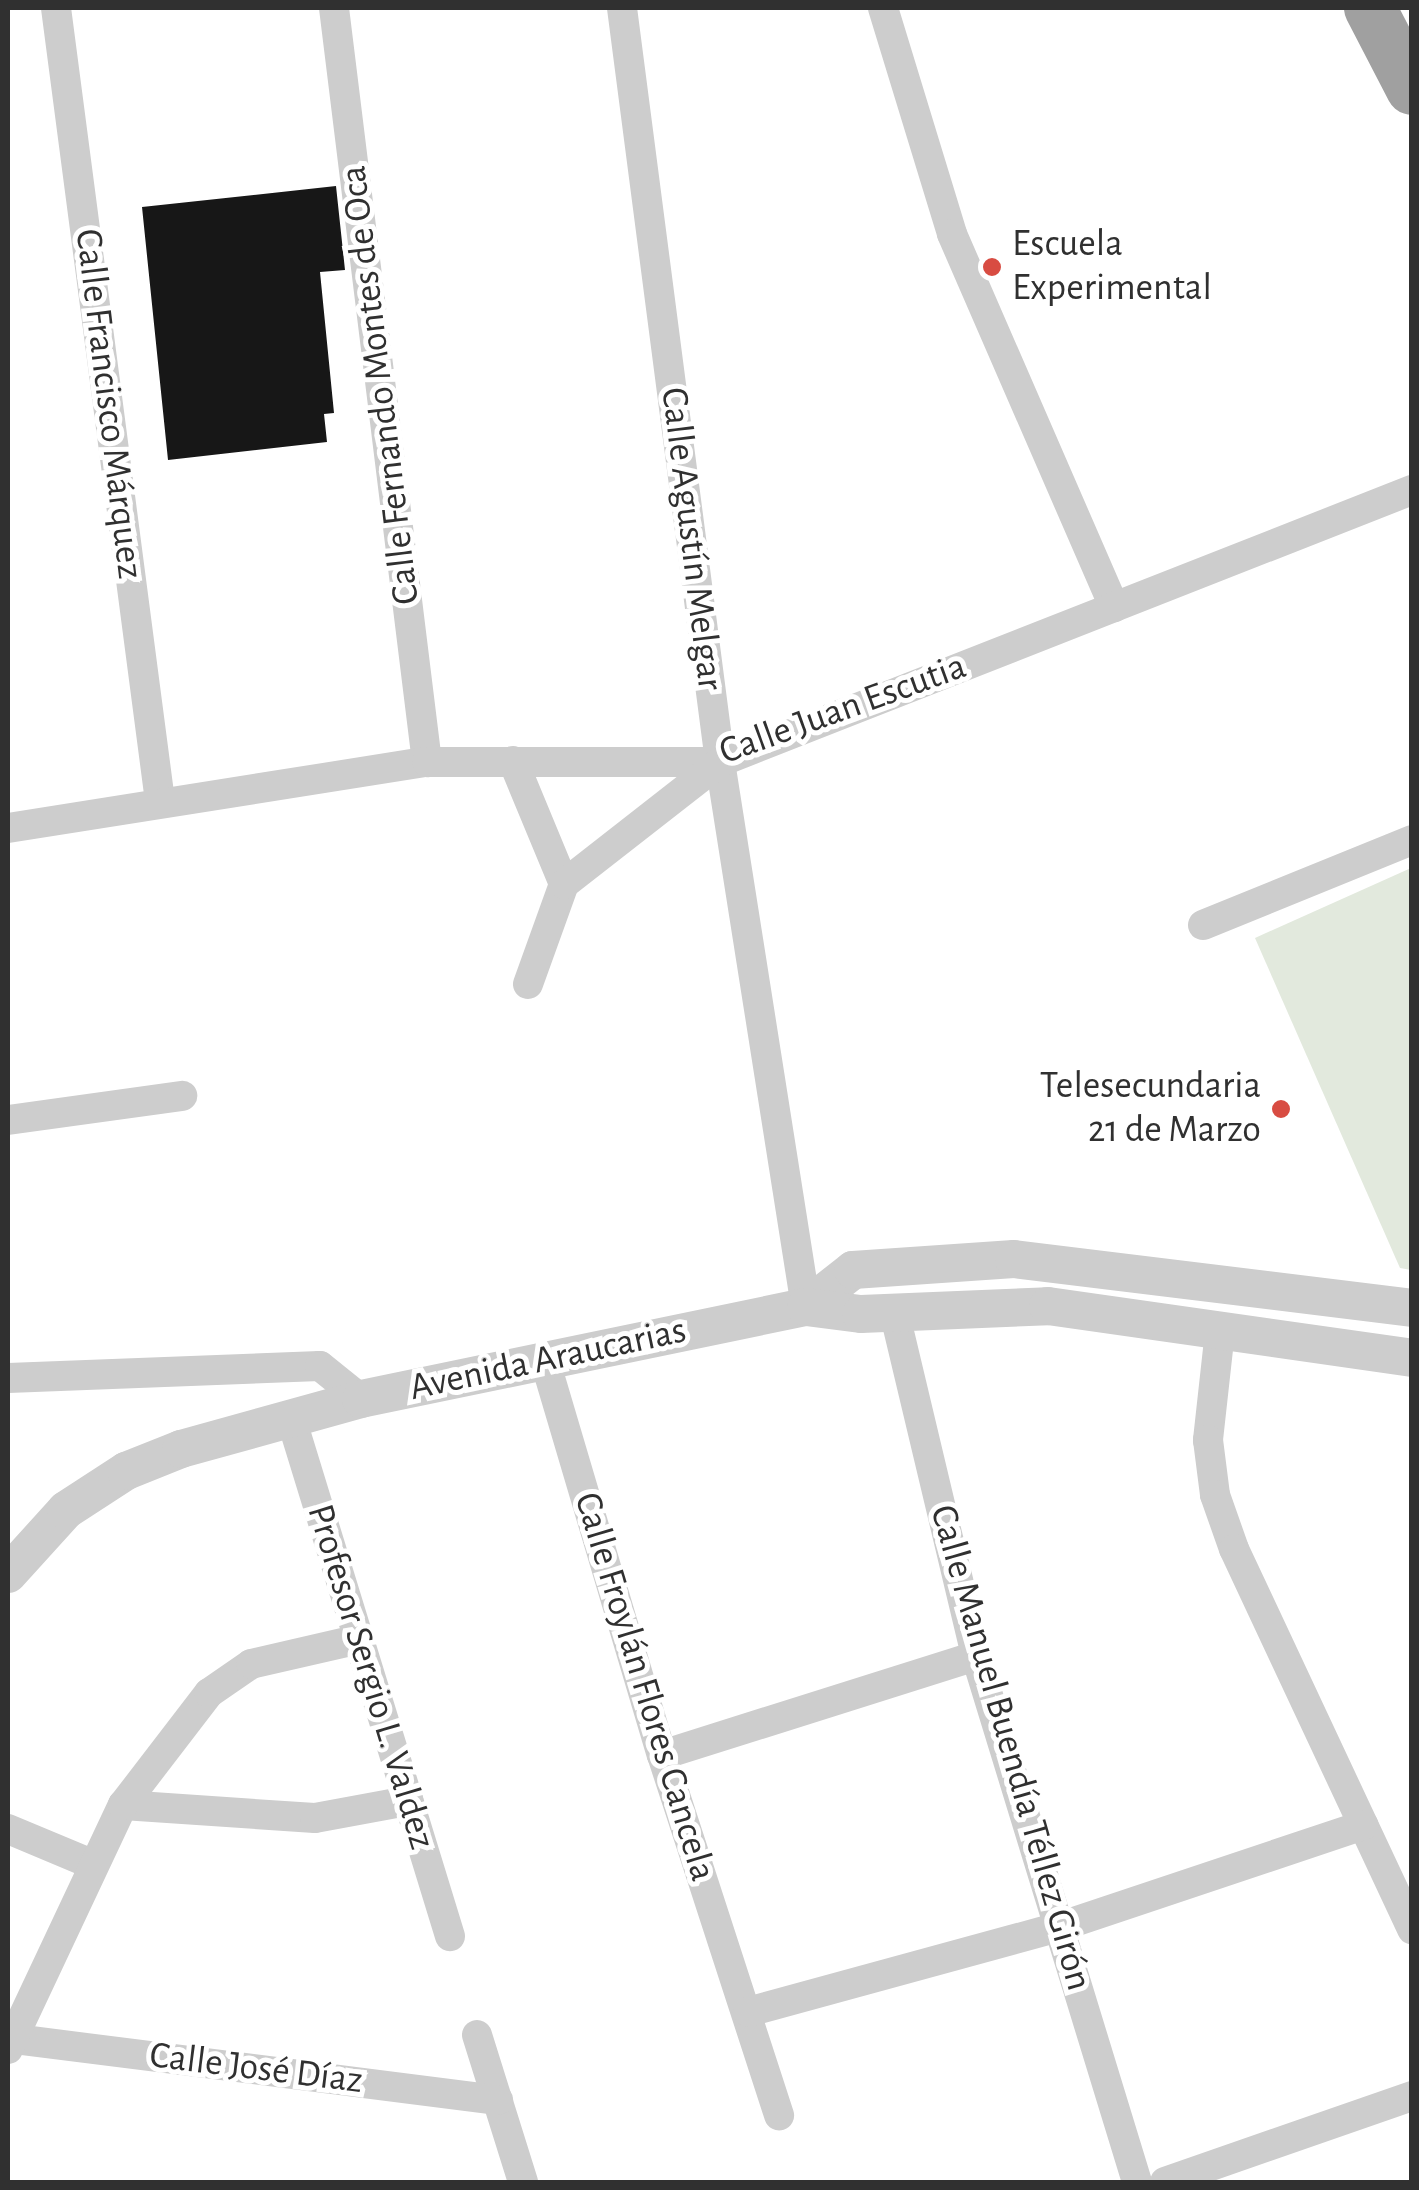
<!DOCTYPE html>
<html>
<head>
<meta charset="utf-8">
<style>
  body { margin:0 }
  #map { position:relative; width:1419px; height:2190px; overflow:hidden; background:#fff; font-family:"Alegreya Sans",sans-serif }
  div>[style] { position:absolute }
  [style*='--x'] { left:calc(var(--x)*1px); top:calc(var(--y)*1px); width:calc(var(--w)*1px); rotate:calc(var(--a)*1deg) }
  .green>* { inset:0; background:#e2e9dd }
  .building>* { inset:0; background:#171717 }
  .minor>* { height:30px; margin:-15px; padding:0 15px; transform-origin:15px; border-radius:15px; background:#cdcdcd }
  .tertiary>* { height:38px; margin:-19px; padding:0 19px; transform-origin:19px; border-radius:19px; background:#cdcdcd }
  .trunk>* { height:52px; margin:-26px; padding:0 26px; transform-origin:26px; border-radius:26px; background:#a0a0a0 }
  .dots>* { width:28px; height:28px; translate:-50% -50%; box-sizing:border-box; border:5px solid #fff; border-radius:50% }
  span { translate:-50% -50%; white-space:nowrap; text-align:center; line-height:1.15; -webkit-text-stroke:10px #fff; paint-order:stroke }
  .poi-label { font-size:38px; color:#303030 }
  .left { translate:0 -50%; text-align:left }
  .right { translate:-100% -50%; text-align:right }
  .street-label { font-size:38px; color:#303030 }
  .frame { position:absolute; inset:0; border:10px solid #303030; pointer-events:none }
</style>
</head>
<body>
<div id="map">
  <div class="green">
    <i style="clip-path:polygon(1411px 868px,1411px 1270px,1400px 1268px,1255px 938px)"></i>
  </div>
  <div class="building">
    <i style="clip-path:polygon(336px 186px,345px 270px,320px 272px,334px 413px,324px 414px,327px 442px,168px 460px,142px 207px)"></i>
  </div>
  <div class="minor">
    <i style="--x:56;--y:8;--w:800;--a:82.53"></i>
    <i style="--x:334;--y:8;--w:760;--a:82.97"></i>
    <i style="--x:622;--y:8;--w:760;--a:82.59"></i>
    <i style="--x:720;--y:762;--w:552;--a:81.03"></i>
    <i style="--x:883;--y:8;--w:236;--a:73"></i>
    <i style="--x:952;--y:234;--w:407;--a:66.5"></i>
    <i style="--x:513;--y:761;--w:133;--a:67.5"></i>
    <i style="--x:8;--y:828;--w:424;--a:-9"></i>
    <i style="--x:427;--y:762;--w:293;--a:0"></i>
    <i style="--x:720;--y:762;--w:744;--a:-21.46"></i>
    <i style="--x:1203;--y:925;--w:226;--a:-22.1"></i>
    <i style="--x:528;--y:984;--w:106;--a:-70.2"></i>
    <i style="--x:564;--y:884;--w:198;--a:-38"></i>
    <i style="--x:8;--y:1120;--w:176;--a:-7.9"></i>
    <i style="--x:894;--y:1311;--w:355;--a:76.6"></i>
    <i style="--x:976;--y:1656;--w:550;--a:72.98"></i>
    <i style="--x:1220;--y:1331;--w:110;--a:96.3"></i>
    <i style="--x:1208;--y:1440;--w:55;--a:82.7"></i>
    <i style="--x:1215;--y:1495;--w:57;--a:70.6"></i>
    <i style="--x:1234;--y:1549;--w:420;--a:64.9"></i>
    <i style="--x:545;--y:1361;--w:411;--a:73.5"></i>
    <i style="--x:662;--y:1755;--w:379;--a:72"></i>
    <i style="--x:8;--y:1378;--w:312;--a:-2.2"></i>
    <i style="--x:320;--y:1366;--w:53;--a:38.8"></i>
    <i style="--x:291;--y:1418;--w:542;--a:72.94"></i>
    <i style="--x:662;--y:1755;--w:329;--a:-17.5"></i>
    <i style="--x:123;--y:1805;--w:192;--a:3.9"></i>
    <i style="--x:315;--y:1818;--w:95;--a:-10.4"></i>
    <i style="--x:8;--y:1829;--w:93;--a:22.7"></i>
    <i style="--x:748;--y:2012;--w:322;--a:-15.3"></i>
    <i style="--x:1059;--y:1927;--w:321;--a:-18.5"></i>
    <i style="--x:477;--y:2035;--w:154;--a:72.6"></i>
    <i style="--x:15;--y:2039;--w:487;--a:7.2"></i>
    <i style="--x:8;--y:2049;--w:270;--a:-64.8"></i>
    <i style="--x:123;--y:1805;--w:141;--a:-52.5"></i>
    <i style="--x:209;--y:1693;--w:51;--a:-34.6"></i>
    <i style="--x:251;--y:1664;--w:111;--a:-13"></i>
    <i style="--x:1165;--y:2182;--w:262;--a:-19.2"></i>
  </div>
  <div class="tertiary">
    <i style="--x:806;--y:1307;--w:60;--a:-38.2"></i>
    <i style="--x:853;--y:1270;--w:161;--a:-3.9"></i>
    <i style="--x:1014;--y:1259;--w:401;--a:7"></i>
    <i style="--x:8;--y:1574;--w:86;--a:-47.8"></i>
    <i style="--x:66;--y:1510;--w:72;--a:-33"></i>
    <i style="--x:126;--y:1471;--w:59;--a:-21.8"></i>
    <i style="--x:181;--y:1449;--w:187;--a:-15.5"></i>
    <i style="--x:361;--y:1399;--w:454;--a:-11.7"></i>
    <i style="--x:806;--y:1307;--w:55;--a:7.3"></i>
    <i style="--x:861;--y:1314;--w:187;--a:-2.4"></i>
    <i style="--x:1048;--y:1306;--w:368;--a:8.1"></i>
  </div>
  <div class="trunk">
    <i style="--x:1370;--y:8;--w:91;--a:62.6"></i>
  </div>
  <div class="dots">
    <i style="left:992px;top:267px;background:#d84c42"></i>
    <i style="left:1281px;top:1109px;background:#d84c42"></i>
  </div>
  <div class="poi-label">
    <span class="left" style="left:1012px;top:267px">Escuela<br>Experimental</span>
    <span class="right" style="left:1261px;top:1109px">Telesecundaria<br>21 de Marzo</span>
  </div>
  <div class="street-label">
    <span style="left:381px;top:385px;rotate:-97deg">Calle Fernando Montes de Oca</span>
    <span style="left:108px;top:404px;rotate:83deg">Calle Francisco Márquez</span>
    <span style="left:691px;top:539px;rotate:83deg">Calle Agustín Melgar</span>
    <span style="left:843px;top:710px;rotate:-20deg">Calle Juan Escutia</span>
    <span style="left:548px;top:1360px;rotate:-12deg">Avenida Araucarias</span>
    <span style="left:370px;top:1677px;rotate:73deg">Profesor Sergio L. Valdez</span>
    <span style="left:644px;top:1687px;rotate:73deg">Calle Froylán Flores Cancela</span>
    <span style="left:1010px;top:1748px;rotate:74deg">Calle Manuel Buendía Téllez Girón</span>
    <span style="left:256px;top:2069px;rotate:7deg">Calle José Díaz</span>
  </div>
  <div class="frame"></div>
</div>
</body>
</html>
